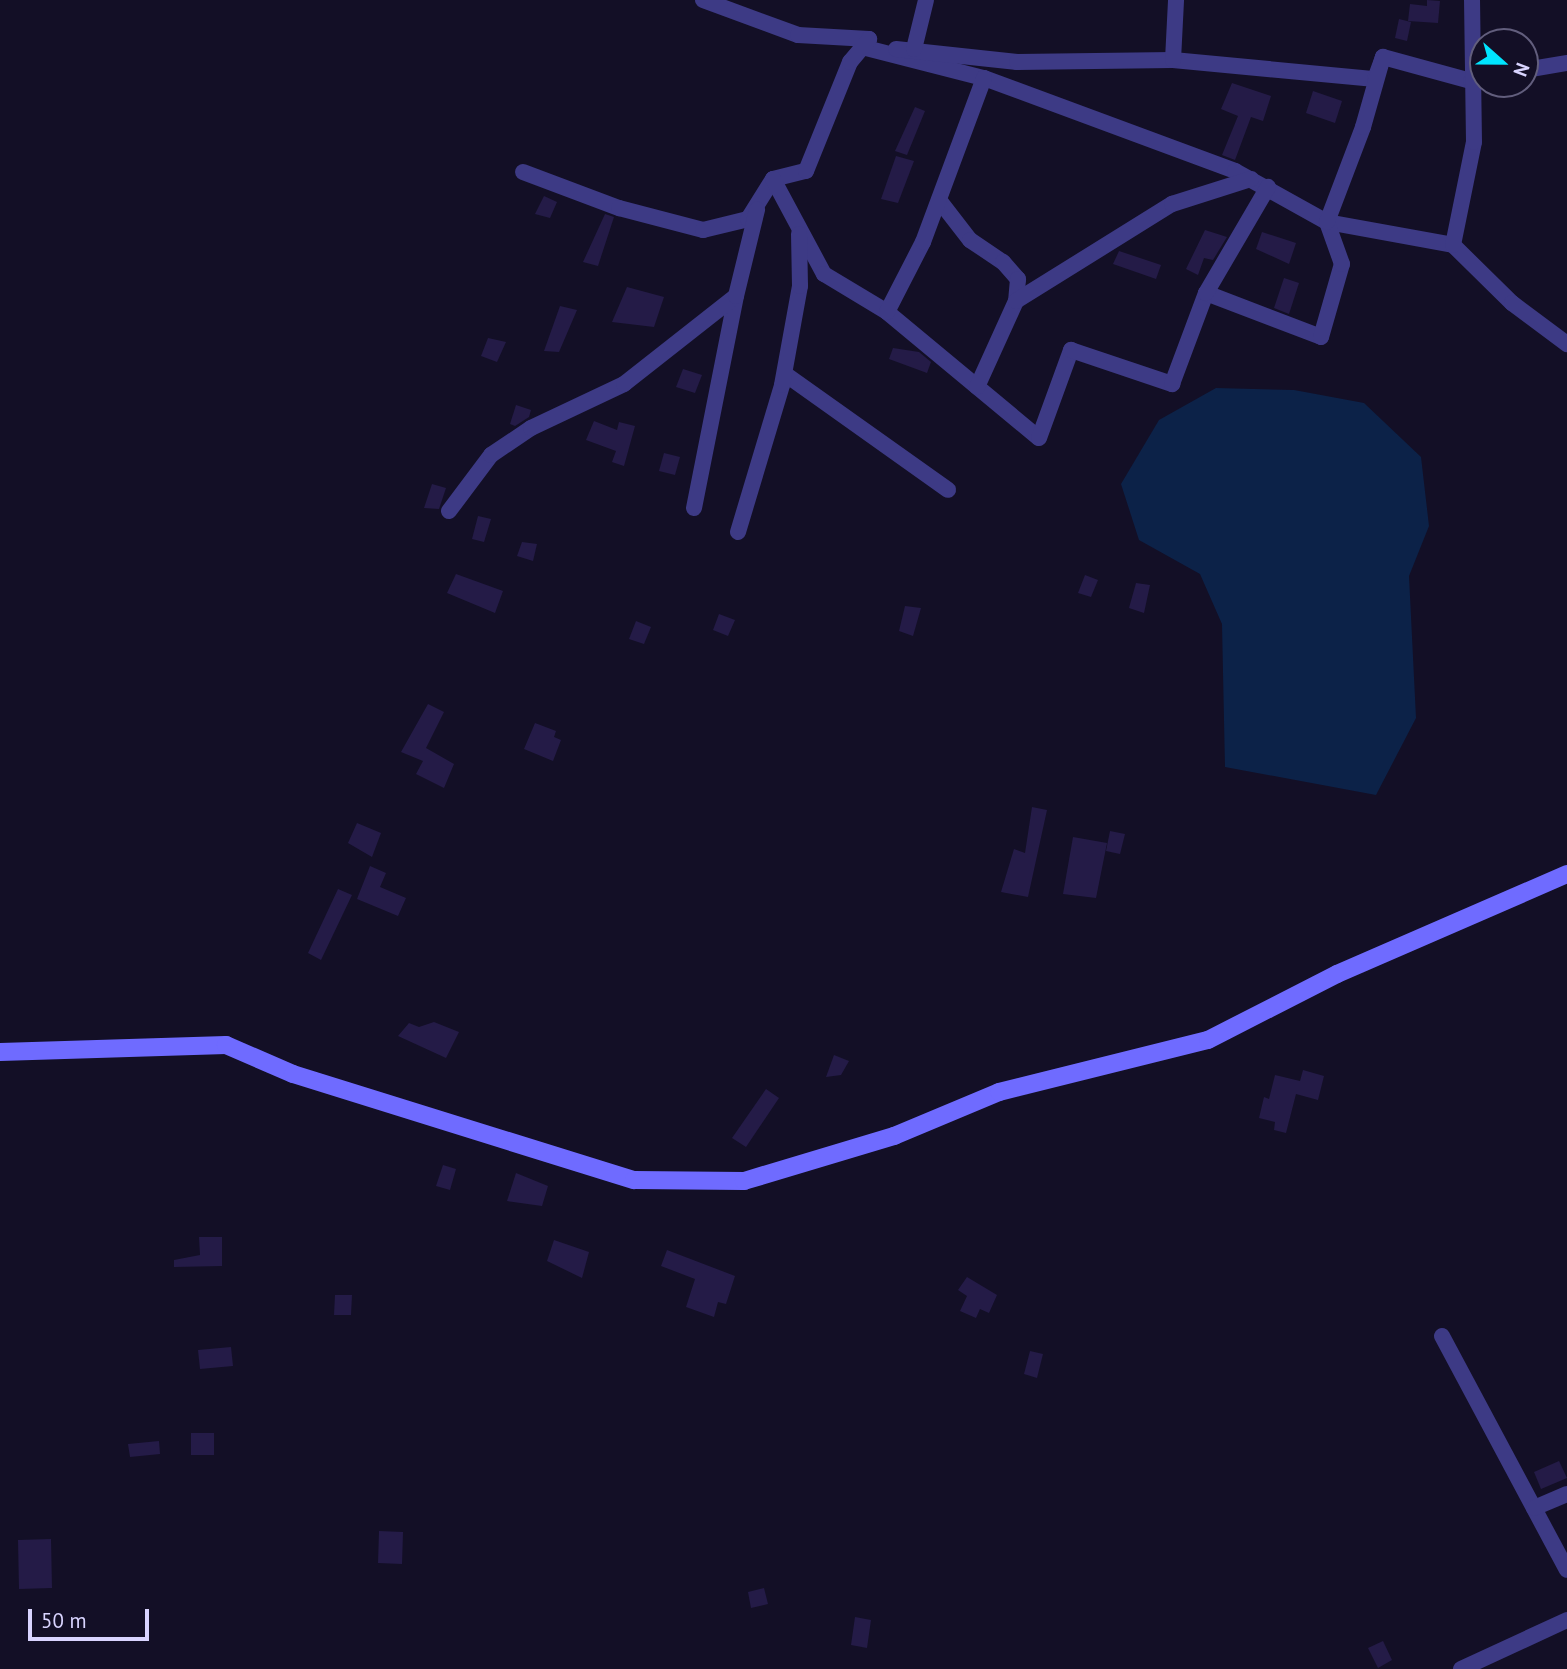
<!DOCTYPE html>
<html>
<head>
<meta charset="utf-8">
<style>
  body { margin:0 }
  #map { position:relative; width:1567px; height:1669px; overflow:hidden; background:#130f26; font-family:"PT Sans",sans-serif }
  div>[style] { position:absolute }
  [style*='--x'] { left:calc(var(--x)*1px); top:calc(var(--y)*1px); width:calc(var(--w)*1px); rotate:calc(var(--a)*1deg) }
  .water>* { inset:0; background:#0c2248 }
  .building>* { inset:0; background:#241b47 }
  .street>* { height:16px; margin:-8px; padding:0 8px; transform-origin:8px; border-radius:8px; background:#3d3a85 }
  .secondary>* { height:18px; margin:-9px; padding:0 9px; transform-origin:9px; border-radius:9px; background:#6f6bff }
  span { translate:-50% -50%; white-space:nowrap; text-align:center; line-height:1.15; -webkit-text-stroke:5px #130f26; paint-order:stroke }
  .north { position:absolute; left:1469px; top:28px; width:70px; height:70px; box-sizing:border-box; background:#130f26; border:2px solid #625e7d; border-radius:50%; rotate:111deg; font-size:19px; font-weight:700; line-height:28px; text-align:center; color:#d9d4ff }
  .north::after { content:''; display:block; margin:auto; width:24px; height:32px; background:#00e5ff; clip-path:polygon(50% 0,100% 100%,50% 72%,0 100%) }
  .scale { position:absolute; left:28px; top:1609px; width:121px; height:32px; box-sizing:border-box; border:4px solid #d9d4ff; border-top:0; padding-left:9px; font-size:21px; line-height:24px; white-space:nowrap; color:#d9d4ff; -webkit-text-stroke:5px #130f26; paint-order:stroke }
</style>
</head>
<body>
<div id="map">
  <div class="water">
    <i style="clip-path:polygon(1216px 388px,1294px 390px,1364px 403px,1421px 457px,1429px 526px,1409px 576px,1416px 718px,1376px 795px,1225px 767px,1222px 624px,1200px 574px,1139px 540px,1121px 484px,1159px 420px)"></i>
  </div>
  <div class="building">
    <i style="clip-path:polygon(1427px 0,1440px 1px,1438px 23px,1408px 21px,1410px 4px,1427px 6px)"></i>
    <i style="clip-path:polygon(1399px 19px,1411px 22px,1407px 41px,1395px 38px)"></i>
    <i style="clip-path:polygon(1232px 83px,1271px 96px,1263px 121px,1251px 117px,1235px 160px,1222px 155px,1238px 116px,1221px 109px)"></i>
    <i style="clip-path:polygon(1313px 91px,1342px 101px,1335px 123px,1306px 113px)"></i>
    <i style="clip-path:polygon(915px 107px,925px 111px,907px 155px,895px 151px)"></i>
    <i style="clip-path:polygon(896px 156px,914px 161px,898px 203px,881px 199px)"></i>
    <i style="clip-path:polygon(544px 196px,557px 202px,550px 218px,535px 214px)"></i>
    <i style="clip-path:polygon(605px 214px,614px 217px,598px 266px,583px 262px)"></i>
    <i style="clip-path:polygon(1205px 230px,1227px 237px,1213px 260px,1204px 258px,1198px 275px,1186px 269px)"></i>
    <i style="clip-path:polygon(1262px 232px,1296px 243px,1289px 264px,1256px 249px)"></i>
    <i style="clip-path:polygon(1119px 251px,1161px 265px,1156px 279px,1113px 264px)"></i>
    <i style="clip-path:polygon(1284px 278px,1299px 283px,1289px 314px,1274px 308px)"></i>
    <i style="clip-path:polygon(627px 287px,664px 297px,654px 327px,612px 322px)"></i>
    <i style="clip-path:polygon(560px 306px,577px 310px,559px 352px,544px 351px)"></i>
    <i style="clip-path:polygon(488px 338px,506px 342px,497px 362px,481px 356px)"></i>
    <i style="clip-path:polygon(893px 348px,919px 352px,931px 362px,927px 373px,889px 359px)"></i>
    <i style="clip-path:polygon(683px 369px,702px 375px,695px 393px,676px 387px)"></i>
    <i style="clip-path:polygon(516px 405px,531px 410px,529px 417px,515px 426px,510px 424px)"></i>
    <i style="clip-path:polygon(594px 421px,617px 430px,619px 422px,635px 426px,624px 466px,612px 462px,616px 451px,586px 440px)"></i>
    <i style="clip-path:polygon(664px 453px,680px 457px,675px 475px,659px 471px)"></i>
    <i style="clip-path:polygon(432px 484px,446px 488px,439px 509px,424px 508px)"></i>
    <i style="clip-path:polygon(478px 516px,491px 519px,484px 542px,472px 539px)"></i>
    <i style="clip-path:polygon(522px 542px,537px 544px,533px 561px,517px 556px)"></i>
    <i style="clip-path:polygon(456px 574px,503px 591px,495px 613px,447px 593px)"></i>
    <i style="clip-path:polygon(1085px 575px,1098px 580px,1091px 597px,1078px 593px)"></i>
    <i style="clip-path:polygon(1136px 583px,1150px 585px,1144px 613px,1129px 608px)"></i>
    <i style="clip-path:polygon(905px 606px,921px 608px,913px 636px,899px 631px)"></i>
    <i style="clip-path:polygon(719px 614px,735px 620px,728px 636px,713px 630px)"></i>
    <i style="clip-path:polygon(636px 621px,651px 627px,644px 644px,629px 639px)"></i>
    <i style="clip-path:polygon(428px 704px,444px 712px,426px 748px,454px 764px,444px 788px,416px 774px,423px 761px,401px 752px)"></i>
    <i style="clip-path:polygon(535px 723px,556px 731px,554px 737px,561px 740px,553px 761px,524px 749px)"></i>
    <i style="clip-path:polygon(1032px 807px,1047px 810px,1028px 897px,1001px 892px,1014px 849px,1025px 853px)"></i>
    <i style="clip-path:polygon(357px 823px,381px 833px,372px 857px,348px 843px)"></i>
    <i style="clip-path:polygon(1110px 831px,1125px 834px,1120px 854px,1106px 851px)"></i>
    <i style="clip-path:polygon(1073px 837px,1107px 843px,1096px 898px,1063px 894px)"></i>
    <i style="clip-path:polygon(370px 866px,386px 873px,380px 887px,406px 898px,398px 916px,357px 899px)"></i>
    <i style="clip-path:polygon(338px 889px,352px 895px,321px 960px,308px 953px)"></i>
    <i style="clip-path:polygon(434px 1022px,459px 1032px,446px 1058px,398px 1036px,409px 1023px,419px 1027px)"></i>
    <i style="clip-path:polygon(834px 1055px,849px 1061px,841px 1075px,826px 1077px)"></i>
    <i style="clip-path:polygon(1303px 1070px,1324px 1076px,1318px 1100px,1296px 1094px,1286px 1133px,1274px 1130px,1275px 1122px,1259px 1118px,1264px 1097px,1269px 1099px,1275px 1075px,1300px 1081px)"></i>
    <i style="clip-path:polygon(766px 1089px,779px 1098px,746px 1147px,732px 1138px)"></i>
    <i style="clip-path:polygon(443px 1165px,456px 1169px,450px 1190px,436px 1186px)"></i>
    <i style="clip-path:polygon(516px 1173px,548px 1186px,542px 1206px,507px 1201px)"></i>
    <i style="clip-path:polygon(199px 1237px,222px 1237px,222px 1266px,174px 1267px,174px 1260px,200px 1255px)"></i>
    <i style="clip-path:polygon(554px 1240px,589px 1252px,582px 1278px,547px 1261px)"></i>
    <i style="clip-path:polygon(667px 1250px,735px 1276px,726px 1304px,718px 1302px,714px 1317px,686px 1307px,695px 1279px,661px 1266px)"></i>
    <i style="clip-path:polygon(967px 1277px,997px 1295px,989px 1313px,980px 1309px,976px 1318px,960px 1311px,967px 1296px,958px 1290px)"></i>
    <i style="clip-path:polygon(335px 1295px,352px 1295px,351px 1315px,334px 1315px)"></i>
    <i style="clip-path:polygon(231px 1347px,233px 1366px,200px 1369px,198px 1350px)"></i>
    <i style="clip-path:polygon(1030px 1351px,1043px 1354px,1037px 1378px,1024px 1374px)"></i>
    <i style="clip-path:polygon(191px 1433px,214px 1433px,214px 1455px,191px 1455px)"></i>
    <i style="clip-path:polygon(159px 1441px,160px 1454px,130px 1457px,128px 1444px)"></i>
    <i style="clip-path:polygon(1559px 1461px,1567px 1478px,1541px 1489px,1534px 1472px)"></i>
    <i style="clip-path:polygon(379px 1531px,403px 1532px,402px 1564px,378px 1563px)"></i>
    <i style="clip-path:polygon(51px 1539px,52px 1588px,19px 1589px,18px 1540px)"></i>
    <i style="clip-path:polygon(764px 1588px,768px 1604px,751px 1608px,748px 1592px)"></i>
    <i style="clip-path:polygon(855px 1617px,871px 1620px,867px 1648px,851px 1645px)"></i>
    <i style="clip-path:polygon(1383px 1641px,1392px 1660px,1378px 1668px,1368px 1648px)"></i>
  </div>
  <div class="street">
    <i style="--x:703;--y:0;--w:101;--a:20.2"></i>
    <i style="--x:798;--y:35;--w:71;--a:3.2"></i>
    <i style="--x:869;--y:39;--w:9;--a:108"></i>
    <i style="--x:866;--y:48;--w:122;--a:14.3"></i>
    <i style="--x:984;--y:78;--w:268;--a:20.3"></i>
    <i style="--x:1235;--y:171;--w:105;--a:29"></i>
    <i style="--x:1327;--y:222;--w:128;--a:10.3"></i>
    <i style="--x:1453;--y:245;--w:83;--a:44.5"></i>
    <i style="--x:1512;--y:303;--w:69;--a:36.7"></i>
    <i style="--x:896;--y:49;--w:122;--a:6.1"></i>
    <i style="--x:1017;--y:62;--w:156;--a:-0.7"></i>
    <i style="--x:1173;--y:60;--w:203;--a:5.4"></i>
    <i style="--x:1375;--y:79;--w:23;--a:-70"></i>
    <i style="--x:1383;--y:57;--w:91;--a:15.3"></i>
    <i style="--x:1471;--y:81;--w:12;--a:-14"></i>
    <i style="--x:914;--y:49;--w:50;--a:-76.2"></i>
    <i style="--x:1173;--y:60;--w:60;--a:-87.1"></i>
    <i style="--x:1525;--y:70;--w:43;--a:-9.5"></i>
    <i style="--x:523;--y:172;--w:103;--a:20.6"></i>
    <i style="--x:619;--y:208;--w:87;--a:14.7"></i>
    <i style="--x:703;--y:230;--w:46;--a:-13.7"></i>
    <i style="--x:748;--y:219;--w:47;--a:-58"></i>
    <i style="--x:773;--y:179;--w:34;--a:-14"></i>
    <i style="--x:806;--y:171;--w:118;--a:-68"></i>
    <i style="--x:850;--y:62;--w:30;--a:-50"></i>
    <i style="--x:773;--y:179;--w:108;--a:61.8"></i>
    <i style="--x:824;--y:274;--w:74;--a:31.1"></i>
    <i style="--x:887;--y:312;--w:197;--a:39.7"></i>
    <i style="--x:1039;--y:438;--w:94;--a:-70"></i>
    <i style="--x:1071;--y:350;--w:107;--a:18.6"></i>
    <i style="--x:1172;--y:384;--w:97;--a:-69.5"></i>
    <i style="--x:1206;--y:293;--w:123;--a:20.9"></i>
    <i style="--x:1321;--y:337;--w:76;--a:-74"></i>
    <i style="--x:1342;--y:264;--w:45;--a:-109.7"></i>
    <i style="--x:1327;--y:222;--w:102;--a:-69.2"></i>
    <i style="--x:1363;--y:127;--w:73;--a:-74.1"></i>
    <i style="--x:939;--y:200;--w:51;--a:52.2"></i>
    <i style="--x:970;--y:240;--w:40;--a:34"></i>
    <i style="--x:1003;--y:262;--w:23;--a:49"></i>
    <i style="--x:1018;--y:279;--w:22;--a:95"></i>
    <i style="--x:1453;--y:245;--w:105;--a:-78.5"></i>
    <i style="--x:1474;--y:142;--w:142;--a:-90.8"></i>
    <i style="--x:1206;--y:293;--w:123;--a:-59.7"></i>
    <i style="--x:887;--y:312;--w:79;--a:-62.8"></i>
    <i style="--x:923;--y:242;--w:175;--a:-69.6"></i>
    <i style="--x:785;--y:374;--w:200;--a:35.4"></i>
    <i style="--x:977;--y:387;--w:94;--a:-65.6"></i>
    <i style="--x:1016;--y:301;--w:184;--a:-31.9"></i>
    <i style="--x:1172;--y:204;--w:83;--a:-17.6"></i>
    <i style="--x:694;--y:508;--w:216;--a:-78.8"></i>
    <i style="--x:449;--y:511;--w:70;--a:-53.1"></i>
    <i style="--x:491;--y:455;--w:48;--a:-34"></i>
    <i style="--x:531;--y:428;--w:103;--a:-25.3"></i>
    <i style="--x:624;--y:384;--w:142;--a:-38.2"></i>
    <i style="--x:736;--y:296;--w:89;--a:-76.3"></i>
    <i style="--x:738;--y:532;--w:153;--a:-73.3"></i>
    <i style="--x:782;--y:385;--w:101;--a:-79.7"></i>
    <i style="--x:800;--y:286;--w:52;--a:-91.1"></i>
    <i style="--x:1442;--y:1336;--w:265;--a:61.9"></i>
    <i style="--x:1534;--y:1508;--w:36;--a:-23"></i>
    <i style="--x:1461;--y:1669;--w:117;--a:-24.8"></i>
  </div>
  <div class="secondary">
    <i style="--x:0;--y:1052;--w:226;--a:-1.8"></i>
    <i style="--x:226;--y:1045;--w:73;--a:23.4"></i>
    <i style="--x:293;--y:1074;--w:357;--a:17.3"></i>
    <i style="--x:634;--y:1180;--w:110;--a:0.5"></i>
    <i style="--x:744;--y:1181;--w:157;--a:-16.7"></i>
    <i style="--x:894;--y:1136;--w:114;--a:-22.7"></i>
    <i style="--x:999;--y:1092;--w:215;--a:-14"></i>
    <i style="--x:1208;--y:1040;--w:145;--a:-27.1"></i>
    <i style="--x:1337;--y:974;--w:251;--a:-23.5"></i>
  </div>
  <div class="north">N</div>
  <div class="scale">50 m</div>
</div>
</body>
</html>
